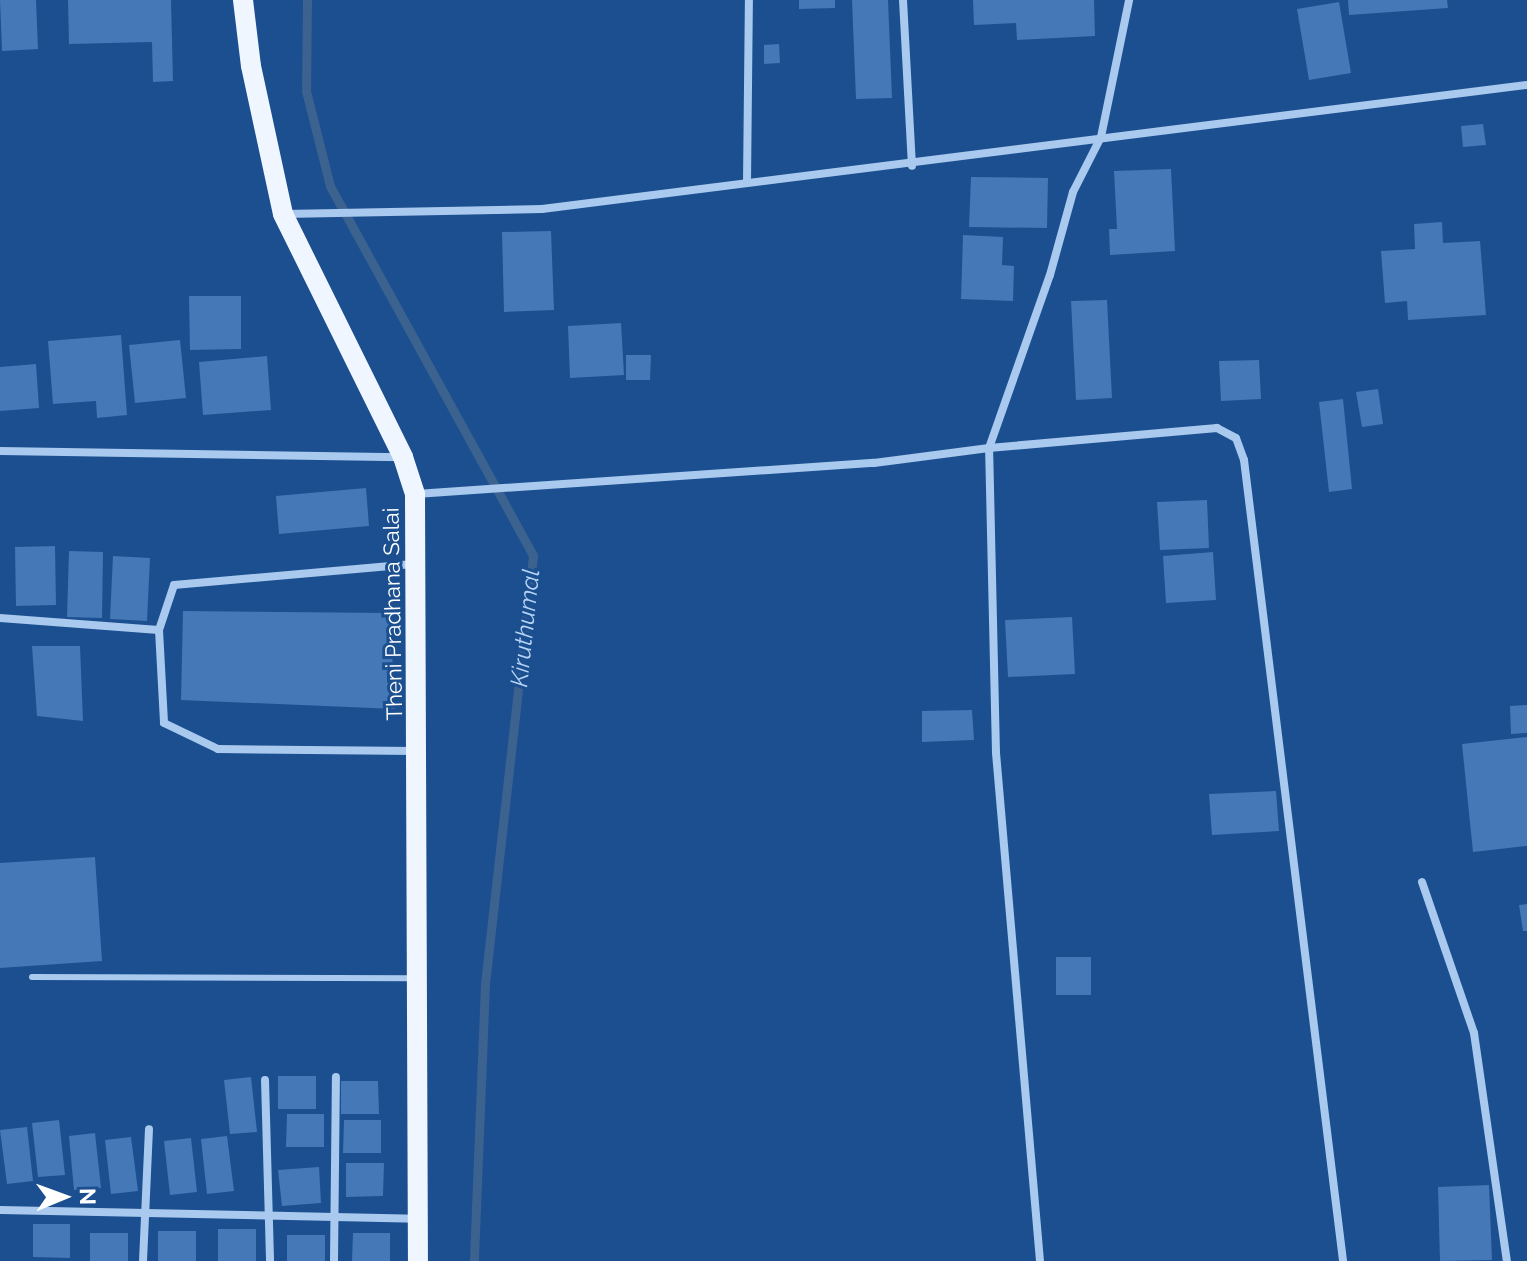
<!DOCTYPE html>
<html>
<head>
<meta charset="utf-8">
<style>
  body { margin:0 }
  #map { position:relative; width:1527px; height:1261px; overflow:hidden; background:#1b4f8f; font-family:Raleway,sans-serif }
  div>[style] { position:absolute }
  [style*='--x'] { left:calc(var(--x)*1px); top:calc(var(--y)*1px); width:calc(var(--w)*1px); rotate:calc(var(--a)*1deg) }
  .stream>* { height:9px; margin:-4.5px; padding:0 4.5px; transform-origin:4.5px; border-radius:4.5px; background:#3c6290 }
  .building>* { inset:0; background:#4478b7 }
  .lane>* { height:6px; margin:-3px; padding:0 3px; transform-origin:3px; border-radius:3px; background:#a9c9ee }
  .street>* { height:8px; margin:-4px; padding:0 4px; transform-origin:4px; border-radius:4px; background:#a9c9ee }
  .primary>* { height:20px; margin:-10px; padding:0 10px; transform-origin:10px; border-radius:10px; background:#f0f6ff }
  span { translate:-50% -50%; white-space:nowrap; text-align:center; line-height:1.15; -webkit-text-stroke:6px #1b4f8f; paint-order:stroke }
  .street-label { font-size:22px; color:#fff }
  .water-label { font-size:24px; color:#b5d3f5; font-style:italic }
  .north { position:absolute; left:24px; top:1157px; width:80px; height:80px; -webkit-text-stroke:6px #1b4f8f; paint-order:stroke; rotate:89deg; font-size:22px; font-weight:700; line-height:32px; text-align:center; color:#fff }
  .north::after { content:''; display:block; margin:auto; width:28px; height:36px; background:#fff; clip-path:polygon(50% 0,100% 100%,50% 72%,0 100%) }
</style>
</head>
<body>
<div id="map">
  <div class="stream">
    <i style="--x:307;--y:0;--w:91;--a:90.6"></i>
    <i style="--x:306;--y:91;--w:98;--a:75.8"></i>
    <i style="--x:330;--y:186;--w:422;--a:61.2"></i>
    <i style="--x:533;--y:556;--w:431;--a:96.4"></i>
    <i style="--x:485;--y:984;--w:277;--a:92.3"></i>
  </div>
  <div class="building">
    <i style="clip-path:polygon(0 0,36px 0,38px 49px,2px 51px)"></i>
    <i style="clip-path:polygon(68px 0,171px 0,173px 81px,153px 82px,152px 42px,69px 44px)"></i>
    <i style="clip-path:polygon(799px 0,835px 0,835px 8px,799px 9px)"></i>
    <i style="clip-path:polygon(852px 0,888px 0,892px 98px,856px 99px)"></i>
    <i style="clip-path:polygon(973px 0,1094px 0,1095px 36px,1017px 40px,1016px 23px,974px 25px)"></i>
    <i style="clip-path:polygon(1348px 0,1447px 0,1448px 8px,1349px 15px)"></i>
    <i style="clip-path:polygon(1339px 2px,1351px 73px,1309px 80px,1297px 9px)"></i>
    <i style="clip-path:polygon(779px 44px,780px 63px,764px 64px,764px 45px)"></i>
    <i style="clip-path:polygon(1483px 124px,1486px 145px,1463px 147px,1461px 126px)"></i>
    <i style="clip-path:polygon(1171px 169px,1175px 251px,1110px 255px,1109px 229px,1117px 229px,1114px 171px)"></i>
    <i style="clip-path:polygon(971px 177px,1048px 178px,1047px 228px,969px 227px)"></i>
    <i style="clip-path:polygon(1442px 222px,1443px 243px,1480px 241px,1486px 315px,1408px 320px,1407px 301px,1385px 303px,1381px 251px,1415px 249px,1414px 224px)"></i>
    <i style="clip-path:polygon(551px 231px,554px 310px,504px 312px,502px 232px)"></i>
    <i style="clip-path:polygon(963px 235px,1003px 237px,1002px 265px,1014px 266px,1013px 301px,961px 299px)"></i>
    <i style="clip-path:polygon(189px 296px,241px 296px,241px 349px,190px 350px)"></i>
    <i style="clip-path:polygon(1107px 300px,1112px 398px,1076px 400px,1071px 301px)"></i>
    <i style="clip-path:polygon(621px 323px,624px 375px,570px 378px,568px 326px)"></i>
    <i style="clip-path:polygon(121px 335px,127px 415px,97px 418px,96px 401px,53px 404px,48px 341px)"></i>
    <i style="clip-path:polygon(180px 340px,186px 398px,135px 403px,129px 345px)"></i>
    <i style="clip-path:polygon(626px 355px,651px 355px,650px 380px,626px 380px)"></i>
    <i style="clip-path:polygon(267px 356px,271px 410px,203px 415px,199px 362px)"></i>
    <i style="clip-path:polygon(1259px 360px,1261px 399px,1221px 401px,1219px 361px)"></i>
    <i style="clip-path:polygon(36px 364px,39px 408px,0 411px,0 367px)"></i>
    <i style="clip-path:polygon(1378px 389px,1383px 424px,1362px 427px,1356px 392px)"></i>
    <i style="clip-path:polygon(1343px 399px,1352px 489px,1329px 492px,1319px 402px)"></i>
    <i style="clip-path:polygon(366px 488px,369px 526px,279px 534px,276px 496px)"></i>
    <i style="clip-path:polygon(1207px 500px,1209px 548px,1160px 550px,1157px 502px)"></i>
    <i style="clip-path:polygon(55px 546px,56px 605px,16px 606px,15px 547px)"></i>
    <i style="clip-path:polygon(69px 551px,103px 552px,102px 618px,67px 617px)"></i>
    <i style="clip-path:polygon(1213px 552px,1216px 600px,1166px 603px,1163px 556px)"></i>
    <i style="clip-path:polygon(113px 556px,150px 558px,147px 621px,110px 619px)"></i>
    <i style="clip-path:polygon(183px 611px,390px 613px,395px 709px,181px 700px)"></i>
    <i style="clip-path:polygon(1072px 617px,1075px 674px,1008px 677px,1005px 620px)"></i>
    <i style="clip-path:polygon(32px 646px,80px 646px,83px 721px,37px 716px)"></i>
    <i style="clip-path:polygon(1527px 705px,1527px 733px,1511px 734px,1510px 706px)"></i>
    <i style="clip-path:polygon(972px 710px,974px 740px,922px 742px,922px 711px)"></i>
    <i style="clip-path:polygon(1527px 737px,1527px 846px,1473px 852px,1462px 744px)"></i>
    <i style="clip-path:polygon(1276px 791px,1279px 831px,1212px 835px,1209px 794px)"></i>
    <i style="clip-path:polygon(95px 857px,102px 961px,0 968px,0 863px)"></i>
    <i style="clip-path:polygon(1527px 904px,1527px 931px,1523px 931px,1519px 905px)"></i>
    <i style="clip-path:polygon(1056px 957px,1091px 957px,1091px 995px,1056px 995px)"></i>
    <i style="clip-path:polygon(278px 1076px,316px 1076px,316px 1109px,278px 1109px)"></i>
    <i style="clip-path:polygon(251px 1077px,257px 1132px,230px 1134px,224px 1080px)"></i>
    <i style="clip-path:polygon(341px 1081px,378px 1081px,379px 1114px,341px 1114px)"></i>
    <i style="clip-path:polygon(287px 1114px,324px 1114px,324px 1147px,286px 1147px)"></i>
    <i style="clip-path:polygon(59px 1120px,65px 1175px,38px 1177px,32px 1123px)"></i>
    <i style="clip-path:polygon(344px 1120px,381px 1120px,381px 1153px,343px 1153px)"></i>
    <i style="clip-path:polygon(27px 1127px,33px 1181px,7px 1184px,0 1130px)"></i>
    <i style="clip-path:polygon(95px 1133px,101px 1188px,74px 1190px,69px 1136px)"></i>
    <i style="clip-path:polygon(227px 1136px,234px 1191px,207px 1194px,201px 1139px)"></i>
    <i style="clip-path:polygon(131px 1137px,138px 1191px,111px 1194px,105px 1140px)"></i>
    <i style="clip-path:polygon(191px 1138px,197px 1192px,170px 1195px,164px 1141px)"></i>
    <i style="clip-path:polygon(346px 1163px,384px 1163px,383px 1196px,346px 1197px)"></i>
    <i style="clip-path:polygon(319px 1167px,321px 1203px,282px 1206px,278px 1170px)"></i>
    <i style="clip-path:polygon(1489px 1185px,1492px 1260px,1440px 1261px,1438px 1187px)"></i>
    <i style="clip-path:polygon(33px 1224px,70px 1224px,70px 1258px,33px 1257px)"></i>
    <i style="clip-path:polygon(218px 1229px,256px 1229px,256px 1261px,218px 1261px)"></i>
    <i style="clip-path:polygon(158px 1231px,196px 1231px,196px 1261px,158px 1261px)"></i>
    <i style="clip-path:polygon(90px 1233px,128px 1233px,128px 1261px,90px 1261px)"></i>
    <i style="clip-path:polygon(353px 1233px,390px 1233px,390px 1261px,352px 1261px)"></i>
    <i style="clip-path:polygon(287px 1235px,325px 1235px,325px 1261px,287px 1261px)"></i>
  </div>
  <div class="lane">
    <i style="--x:32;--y:977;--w:381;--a:0.2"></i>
  </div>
  <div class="street">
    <i style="--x:903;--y:0;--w:166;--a:86.9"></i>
    <i style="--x:747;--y:182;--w:182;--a:-89.4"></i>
    <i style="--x:284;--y:214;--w:258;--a:-1.1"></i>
    <i style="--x:542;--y:209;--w:993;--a:-7.18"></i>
    <i style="--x:0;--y:451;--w:402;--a:0.9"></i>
    <i style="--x:416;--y:494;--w:459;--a:-3.9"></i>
    <i style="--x:874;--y:463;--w:116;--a:-7.4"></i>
    <i style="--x:989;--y:448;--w:183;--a:-70.6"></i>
    <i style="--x:1050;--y:275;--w:86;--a:-74.5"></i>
    <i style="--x:1073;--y:192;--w:62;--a:-63"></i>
    <i style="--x:1101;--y:137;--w:140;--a:-78.4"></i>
    <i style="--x:0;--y:618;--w:159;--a:4.3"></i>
    <i style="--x:159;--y:630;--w:93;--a:86.9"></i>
    <i style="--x:164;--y:723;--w:60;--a:25.7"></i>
    <i style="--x:218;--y:749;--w:198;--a:0.6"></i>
    <i style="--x:159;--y:630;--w:47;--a:-71.6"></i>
    <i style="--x:174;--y:585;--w:240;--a:-5"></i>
    <i style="--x:1422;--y:882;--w:160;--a:71"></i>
    <i style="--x:1474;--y:1033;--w:230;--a:81.8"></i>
    <i style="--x:265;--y:1080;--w:181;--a:88.4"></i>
    <i style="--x:0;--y:1210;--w:416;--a:1.2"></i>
    <i style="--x:143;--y:1261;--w:132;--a:-87.4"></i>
    <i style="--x:334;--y:1261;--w:184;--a:-89.4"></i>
    <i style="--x:1040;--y:1261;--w:510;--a:-94.95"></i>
    <i style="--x:996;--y:753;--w:305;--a:-91.3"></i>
    <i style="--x:989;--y:448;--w:229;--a:-5"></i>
    <i style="--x:1217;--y:428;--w:21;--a:28"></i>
    <i style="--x:1236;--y:438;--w:23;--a:70"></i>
    <i style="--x:1244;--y:460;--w:807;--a:82.95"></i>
  </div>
  <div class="primary">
    <i style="--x:243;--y:0;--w:66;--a:83.1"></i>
    <i style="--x:251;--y:66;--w:151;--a:77.8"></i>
    <i style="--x:283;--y:214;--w:271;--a:63.7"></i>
    <i style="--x:403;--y:457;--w:39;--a:72"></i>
    <i style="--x:415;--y:494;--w:767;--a:89.78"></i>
  </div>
  <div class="street-label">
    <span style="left:393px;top:614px;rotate:-91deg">Theni Pradhana Salai</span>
  </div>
  <div class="water-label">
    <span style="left:525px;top:628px;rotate:-84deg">Kiruthumal</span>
  </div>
  <div class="north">N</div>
</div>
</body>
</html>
